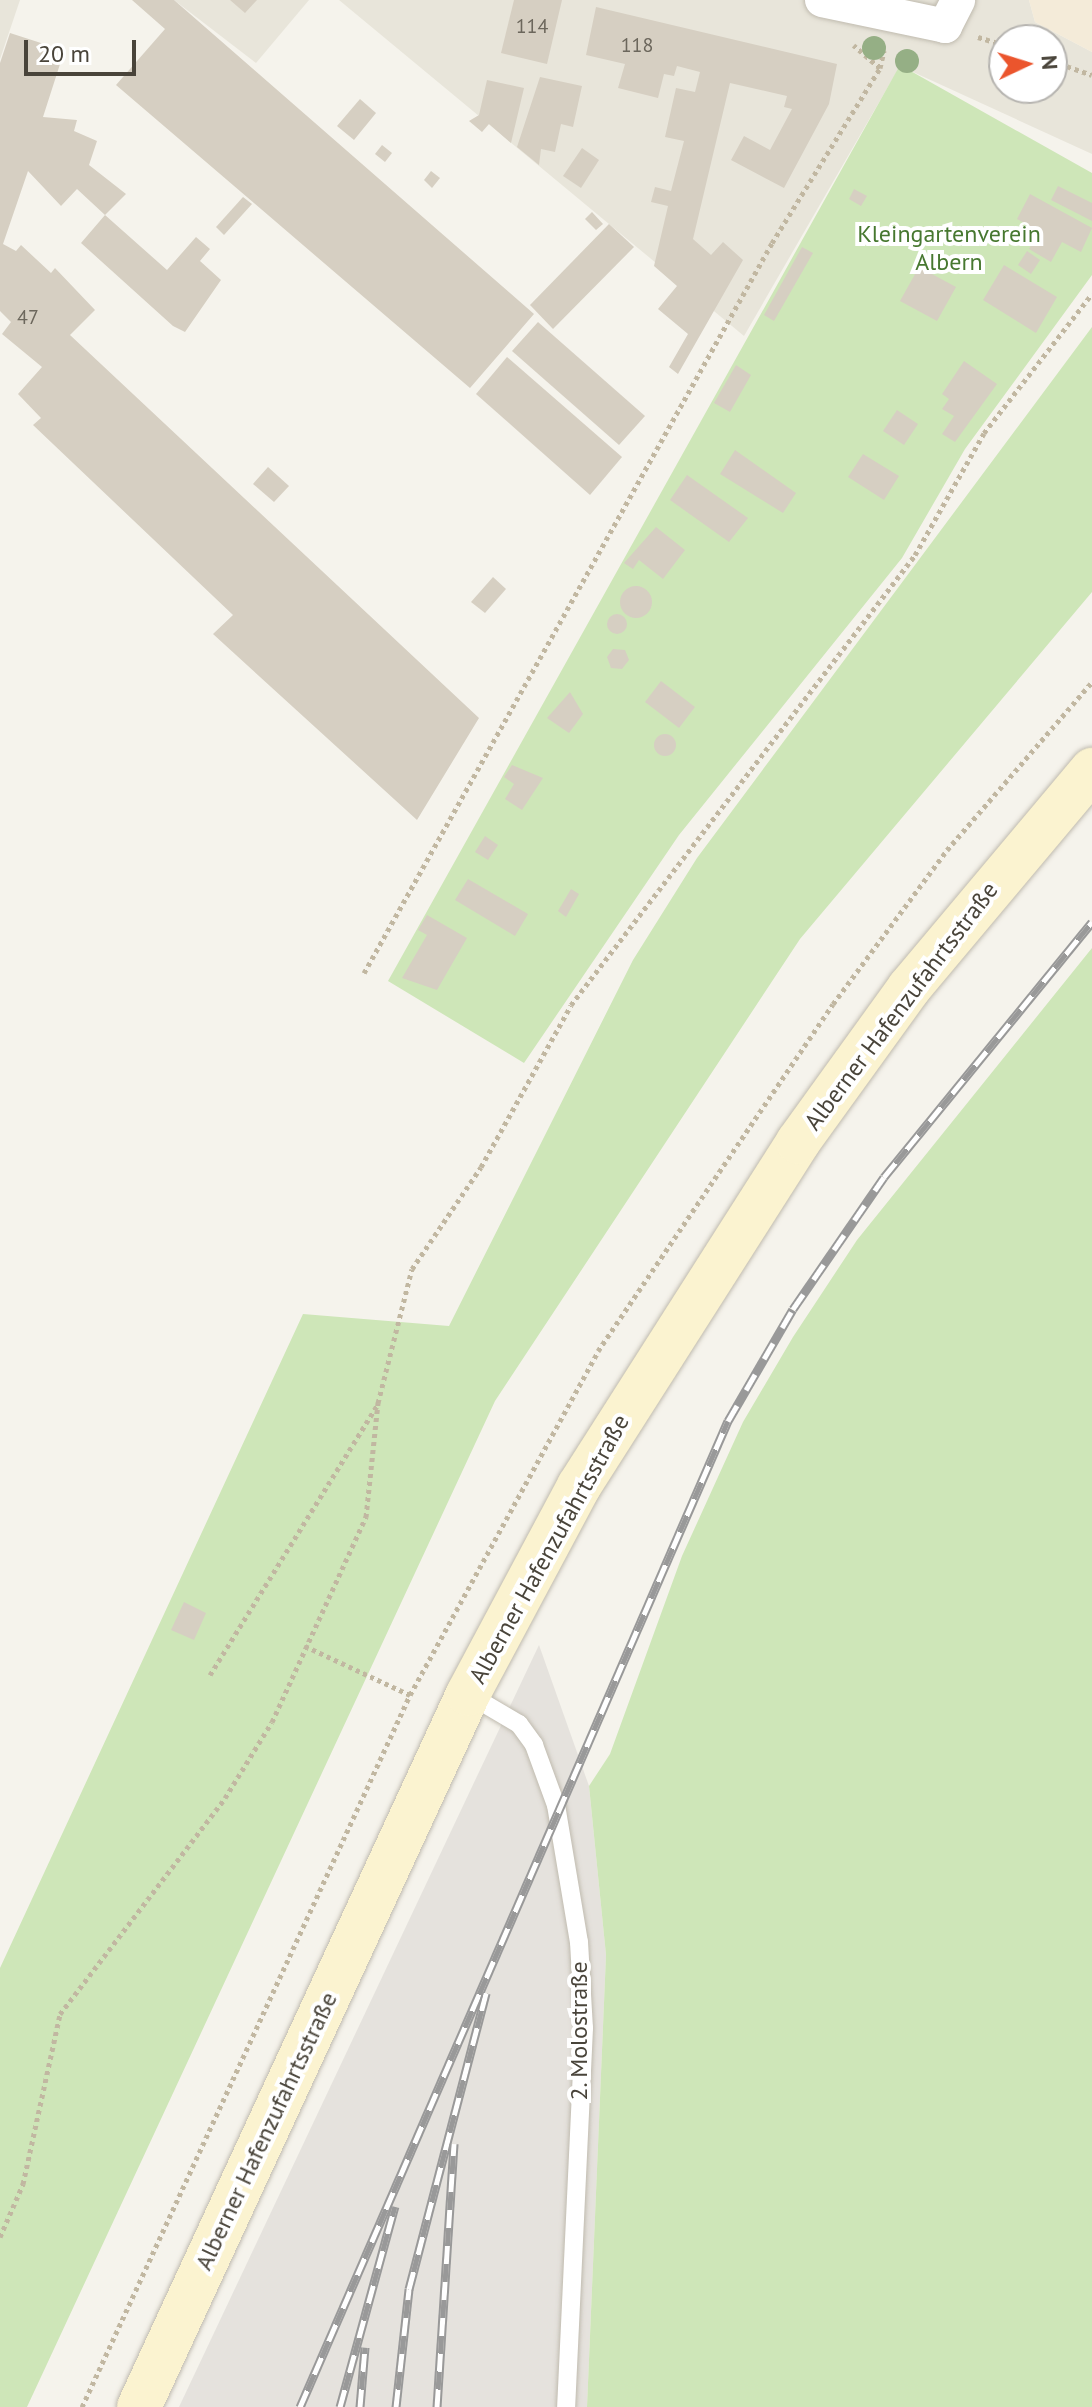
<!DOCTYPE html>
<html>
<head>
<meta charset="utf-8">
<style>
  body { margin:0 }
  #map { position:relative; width:1092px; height:2407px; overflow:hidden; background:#f5f3ec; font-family:"PT Sans",sans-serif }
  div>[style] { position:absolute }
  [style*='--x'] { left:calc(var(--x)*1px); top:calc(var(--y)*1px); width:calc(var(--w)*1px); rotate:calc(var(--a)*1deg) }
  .residential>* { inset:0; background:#e8e5da }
  .commercial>* { inset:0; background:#f4ebd9 }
  .industrial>* { inset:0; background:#e5e2dd }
  .green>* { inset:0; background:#cee6b8 }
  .building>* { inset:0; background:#d6cfc2 }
  .round { border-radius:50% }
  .path>* { height:5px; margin-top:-2.5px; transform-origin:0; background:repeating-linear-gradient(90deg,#c1b7a1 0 4px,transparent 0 8px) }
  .roads { filter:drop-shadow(0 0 2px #c0bbaf) drop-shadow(0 0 2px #c0bbaf) }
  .service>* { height:18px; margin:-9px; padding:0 9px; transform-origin:9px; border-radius:9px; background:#fff }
  .minor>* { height:34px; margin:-17px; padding:0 17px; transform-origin:17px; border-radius:17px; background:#fff }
  .secondary>* { height:44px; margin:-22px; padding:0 22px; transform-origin:22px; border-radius:22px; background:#fbf3d0 }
  .rail>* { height:9px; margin-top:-4.5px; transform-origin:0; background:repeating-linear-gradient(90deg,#fff 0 18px,#999 0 36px); box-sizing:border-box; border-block:2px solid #999 }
  .trees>* { width:24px; height:24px; margin:-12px; border-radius:50%; background:#95af85 }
  span { translate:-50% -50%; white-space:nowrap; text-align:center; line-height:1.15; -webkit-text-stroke:8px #fff; paint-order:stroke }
  .number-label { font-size:20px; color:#6c675c }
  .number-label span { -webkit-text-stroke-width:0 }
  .park-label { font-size:24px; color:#477830 }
  .street-label { font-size:24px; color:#49443a }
  .north { position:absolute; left:988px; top:24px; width:80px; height:80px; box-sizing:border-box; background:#fff; border:2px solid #b6b4b0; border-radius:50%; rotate:86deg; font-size:22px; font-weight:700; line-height:32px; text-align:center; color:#49443a }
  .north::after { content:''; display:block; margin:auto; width:28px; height:36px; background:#eb552d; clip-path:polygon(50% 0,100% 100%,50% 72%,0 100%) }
  .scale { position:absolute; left:24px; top:40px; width:112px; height:36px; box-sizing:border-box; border:4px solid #49443a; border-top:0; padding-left:10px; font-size:24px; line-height:28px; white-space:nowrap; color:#49443a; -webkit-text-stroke:6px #fff; paint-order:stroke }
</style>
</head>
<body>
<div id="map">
  <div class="residential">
    <i style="clip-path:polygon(0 0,20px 0,0 59px)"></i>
    <i style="clip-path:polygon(174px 0,309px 0,256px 63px)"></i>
    <i style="clip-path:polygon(evenodd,339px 0,1029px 0,1035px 22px,1092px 52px,1092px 154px,900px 66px,744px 336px,339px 0,1004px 40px,1052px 40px,1052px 88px,1004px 88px,1004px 40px)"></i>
  </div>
  <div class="commercial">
    <i style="clip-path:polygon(1029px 0,1092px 0,1092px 52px,1035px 22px)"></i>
  </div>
  <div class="industrial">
    <i style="clip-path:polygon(539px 1645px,589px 1786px,606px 1955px,587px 2407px,179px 2407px)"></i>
  </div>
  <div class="green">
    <i style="clip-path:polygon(900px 65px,1092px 173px,1092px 275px,965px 449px,902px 558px,679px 835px,524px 1063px,388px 981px)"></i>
    <i style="clip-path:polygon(1092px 327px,1092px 592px,800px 939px,495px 1401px,27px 2407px,0 2407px,0 1968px,303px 1314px,449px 1326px,633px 960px,697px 858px)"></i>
    <i style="clip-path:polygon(1092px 948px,1092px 2407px,587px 2407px,606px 1955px,589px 1786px,610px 1754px,682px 1556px,743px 1422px,793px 1337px,857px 1240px)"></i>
  </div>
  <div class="building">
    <i style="clip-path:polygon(132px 0,174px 0,534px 314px,470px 388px,116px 85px,165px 29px)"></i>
    <i style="clip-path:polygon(230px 0,257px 0,245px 13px)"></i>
    <i style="clip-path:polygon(514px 0,562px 0,547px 64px,501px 53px)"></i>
    <i style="clip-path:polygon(596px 7px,837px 64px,829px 104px,784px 188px,731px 160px,744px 136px,770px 150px,792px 109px,784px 107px,787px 96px,730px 83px,693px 239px,711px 255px,723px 242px,743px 260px,678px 374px,669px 367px,688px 334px,658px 309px,677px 286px,654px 266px,668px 206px,651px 202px,655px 187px,671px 191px,684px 141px,665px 137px,676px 88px,695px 92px,700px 72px,677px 66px,674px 76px,664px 74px,658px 98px,618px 88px,625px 64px,586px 55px)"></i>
    <i style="clip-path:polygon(10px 33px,41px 43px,61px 61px,43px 117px,77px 120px,74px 131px,97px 141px,89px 165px,126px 194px,105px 215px,167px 270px,196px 237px,210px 249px,200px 261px,221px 280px,185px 332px,173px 326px,81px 243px,105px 215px,77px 189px,61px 206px,28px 171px,3px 244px,16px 251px,21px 245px,51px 273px,55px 268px,95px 310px,70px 335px,479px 718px,417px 820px,213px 634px,233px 615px,33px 425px,41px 418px,18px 394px,42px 367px,2px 334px,11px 322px,0 311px,0 63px)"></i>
    <i style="clip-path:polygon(540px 77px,582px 86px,573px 127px,561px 124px,555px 152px,541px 149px,539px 165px,517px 147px)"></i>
    <i style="clip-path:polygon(487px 80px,524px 88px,511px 143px,489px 124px,482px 132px,469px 121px,479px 115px)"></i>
    <i style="clip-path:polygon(360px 99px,376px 113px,354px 140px,337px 126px)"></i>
    <i style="clip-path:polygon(382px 145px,392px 153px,385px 162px,375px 154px)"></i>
    <i style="clip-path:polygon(582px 148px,599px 160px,581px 188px,563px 176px)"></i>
    <i style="clip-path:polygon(431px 171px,440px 178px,432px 188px,424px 180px)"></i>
    <i style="clip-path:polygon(1058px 186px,1092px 203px,1092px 221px,1051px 200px)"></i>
    <i style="clip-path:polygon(854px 189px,867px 196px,861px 206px,849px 199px)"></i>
    <i style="clip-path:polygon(1030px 194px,1092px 228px,1081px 252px,1062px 242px,1051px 262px,1029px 249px,1039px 231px,1017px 219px)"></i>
    <i style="clip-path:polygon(243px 197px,252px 204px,224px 235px,216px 227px)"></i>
    <i style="clip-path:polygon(592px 212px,603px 224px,596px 230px,585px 219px)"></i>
    <i style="clip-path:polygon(609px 224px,634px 247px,553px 329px,530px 305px)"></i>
    <i style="clip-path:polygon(802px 247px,813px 253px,774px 321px,764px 315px)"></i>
    <i style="clip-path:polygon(1027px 251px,1040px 260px,1031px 274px,1018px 265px)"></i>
    <i style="clip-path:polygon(1004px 265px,1057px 297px,1036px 333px,983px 300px)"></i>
    <i style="clip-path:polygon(919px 267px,956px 287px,937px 321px,900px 301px)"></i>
    <i style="clip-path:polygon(538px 322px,645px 416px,619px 445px,512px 351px)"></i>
    <i style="clip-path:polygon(507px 357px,622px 457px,590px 495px,476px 394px)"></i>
    <i style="clip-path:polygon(964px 361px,997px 384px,955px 442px,942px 434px,954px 416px,942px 409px,949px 399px,942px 394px)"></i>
    <i style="clip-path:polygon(736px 365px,751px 375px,730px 412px,714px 403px)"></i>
    <i style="clip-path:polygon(897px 410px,918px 424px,904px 445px,883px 431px)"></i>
    <i style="clip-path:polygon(735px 450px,796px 493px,783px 513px,720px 474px)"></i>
    <i style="clip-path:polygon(863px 454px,899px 476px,884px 500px,848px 477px)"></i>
    <i style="clip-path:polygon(268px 467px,289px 486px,274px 502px,253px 484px)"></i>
    <i style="clip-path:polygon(687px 475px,748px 518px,729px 542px,670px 500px)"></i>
    <i style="clip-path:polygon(656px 527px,685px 550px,663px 579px,639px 560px,633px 569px,624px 563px)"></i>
    <i style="clip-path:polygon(493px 577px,506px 589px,485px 613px,471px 602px)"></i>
    <i class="round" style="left:620px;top:586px;width:32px;height:32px"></i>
    <i class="round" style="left:607px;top:614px;width:20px;height:20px"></i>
    <i style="clip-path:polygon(613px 649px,625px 650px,629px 660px,622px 669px,611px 668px,607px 657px)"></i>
    <i style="clip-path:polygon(661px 681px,695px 707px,679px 728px,645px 702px)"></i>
    <i style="clip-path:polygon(570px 692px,583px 714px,569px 733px,547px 718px)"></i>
    <i class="round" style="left:654px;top:734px;width:22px;height:22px"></i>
    <i style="clip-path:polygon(512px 765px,543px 778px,522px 810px,505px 799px,514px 784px,504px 777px)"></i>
    <i style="clip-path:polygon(485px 836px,498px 845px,488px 860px,475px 852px)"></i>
    <i style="clip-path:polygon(468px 879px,528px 914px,515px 936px,455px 900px)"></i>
    <i style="clip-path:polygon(571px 889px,579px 894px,566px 917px,558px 911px)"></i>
    <i style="clip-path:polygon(427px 915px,467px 938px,437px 990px,402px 978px,427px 935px,418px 930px)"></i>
    <i style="clip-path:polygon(184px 1602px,206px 1613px,194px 1640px,171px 1630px)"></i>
  </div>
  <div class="path">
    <i style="--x:978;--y:37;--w:27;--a:17"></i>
    <i style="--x:1052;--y:61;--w:42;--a:19.3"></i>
    <i style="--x:880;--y:68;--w:18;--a:-77"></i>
    <i style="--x:364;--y:973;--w:836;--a:-60.8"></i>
    <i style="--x:772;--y:243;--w:206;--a:-58.3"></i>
    <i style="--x:880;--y:68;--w:35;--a:-139"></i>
    <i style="--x:305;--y:1646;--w:116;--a:25"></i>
    <i style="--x:210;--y:1675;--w:319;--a:-58.2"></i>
    <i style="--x:0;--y:2237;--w:58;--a:-66.5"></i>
    <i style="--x:23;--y:2184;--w:174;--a:-77.7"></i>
    <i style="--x:60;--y:2014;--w:272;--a:-52.6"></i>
    <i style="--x:225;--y:1798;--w:89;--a:-58.3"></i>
    <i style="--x:272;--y:1722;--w:226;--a:-65.4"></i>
    <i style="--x:366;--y:1517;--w:115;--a:-84"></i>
    <i style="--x:378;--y:1403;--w:138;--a:-75.8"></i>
    <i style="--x:412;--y:1269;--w:123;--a:-55.9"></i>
    <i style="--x:481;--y:1167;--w:185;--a:-60.9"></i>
    <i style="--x:571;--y:1005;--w:566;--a:-52.6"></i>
    <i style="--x:915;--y:555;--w:140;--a:-60.5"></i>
    <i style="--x:984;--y:433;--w:176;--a:-52.2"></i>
    <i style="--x:82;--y:2407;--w:784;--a:-65.27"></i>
    <i style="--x:410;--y:1695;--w:392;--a:-61.3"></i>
    <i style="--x:598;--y:1351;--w:419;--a:-55.9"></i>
    <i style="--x:833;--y:1004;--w:192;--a:-53.5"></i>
    <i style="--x:947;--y:850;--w:222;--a:-49.2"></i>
  </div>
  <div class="roads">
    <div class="service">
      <i style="--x:468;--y:1694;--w:59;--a:30.5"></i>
      <i style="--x:519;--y:1724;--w:26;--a:54"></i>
      <i style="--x:534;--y:1745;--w:64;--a:69.9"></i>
      <i style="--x:556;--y:1805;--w:139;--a:80.5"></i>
      <i style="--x:579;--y:1942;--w:86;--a:86.7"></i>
      <i style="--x:584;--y:2028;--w:379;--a:92.7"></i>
    </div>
    <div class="minor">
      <i style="--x:822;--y:0;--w:126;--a:11.9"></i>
      <i style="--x:945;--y:26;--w:29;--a:-63"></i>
    </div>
    <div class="secondary">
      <i style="--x:139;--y:2407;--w:785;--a:-65.23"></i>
      <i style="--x:468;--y:1694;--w:236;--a:-61.9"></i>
      <i style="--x:579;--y:1486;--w:408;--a:-57.5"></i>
      <i style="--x:798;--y:1142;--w:190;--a:-54.2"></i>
      <i style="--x:909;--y:988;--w:285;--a:-50"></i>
    </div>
  </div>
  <div class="rail">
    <i style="--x:300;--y:2407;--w:1075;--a:-66.54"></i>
    <i style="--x:728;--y:1421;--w:129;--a:-59.9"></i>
    <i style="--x:793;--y:1309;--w:160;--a:-55.4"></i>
    <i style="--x:884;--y:1177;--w:329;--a:-50.8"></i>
    <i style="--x:340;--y:2407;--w:208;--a:-74.7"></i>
    <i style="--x:360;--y:2407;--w:60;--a:-85.2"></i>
    <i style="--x:396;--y:2407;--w:119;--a:-83.7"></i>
    <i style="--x:409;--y:2289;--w:306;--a:-75.4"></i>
    <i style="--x:437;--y:2407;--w:264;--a:-86.3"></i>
  </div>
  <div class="trees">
    <i style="left:874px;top:48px"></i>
    <i style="left:907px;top:61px"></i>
  </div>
  <div class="number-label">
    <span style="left:532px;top:26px">114</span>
    <span style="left:637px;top:45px">118</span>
    <span style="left:28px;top:317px">47</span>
  </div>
  <div class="park-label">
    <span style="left:949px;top:248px">Kleingartenverein<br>Albern</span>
  </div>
  <div class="street-label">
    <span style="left:901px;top:1006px;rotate:-53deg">Alberner Hafenzufahrtsstraße</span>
    <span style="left:549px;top:1549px;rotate:-61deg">Alberner Hafenzufahrtsstraße</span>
    <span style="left:579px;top:2031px;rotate:-90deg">2. Molostraße</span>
    <span style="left:266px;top:2131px;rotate:-65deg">Alberner Hafenzufahrtsstraße</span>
  </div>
  <div class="north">N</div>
  <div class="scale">20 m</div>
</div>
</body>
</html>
